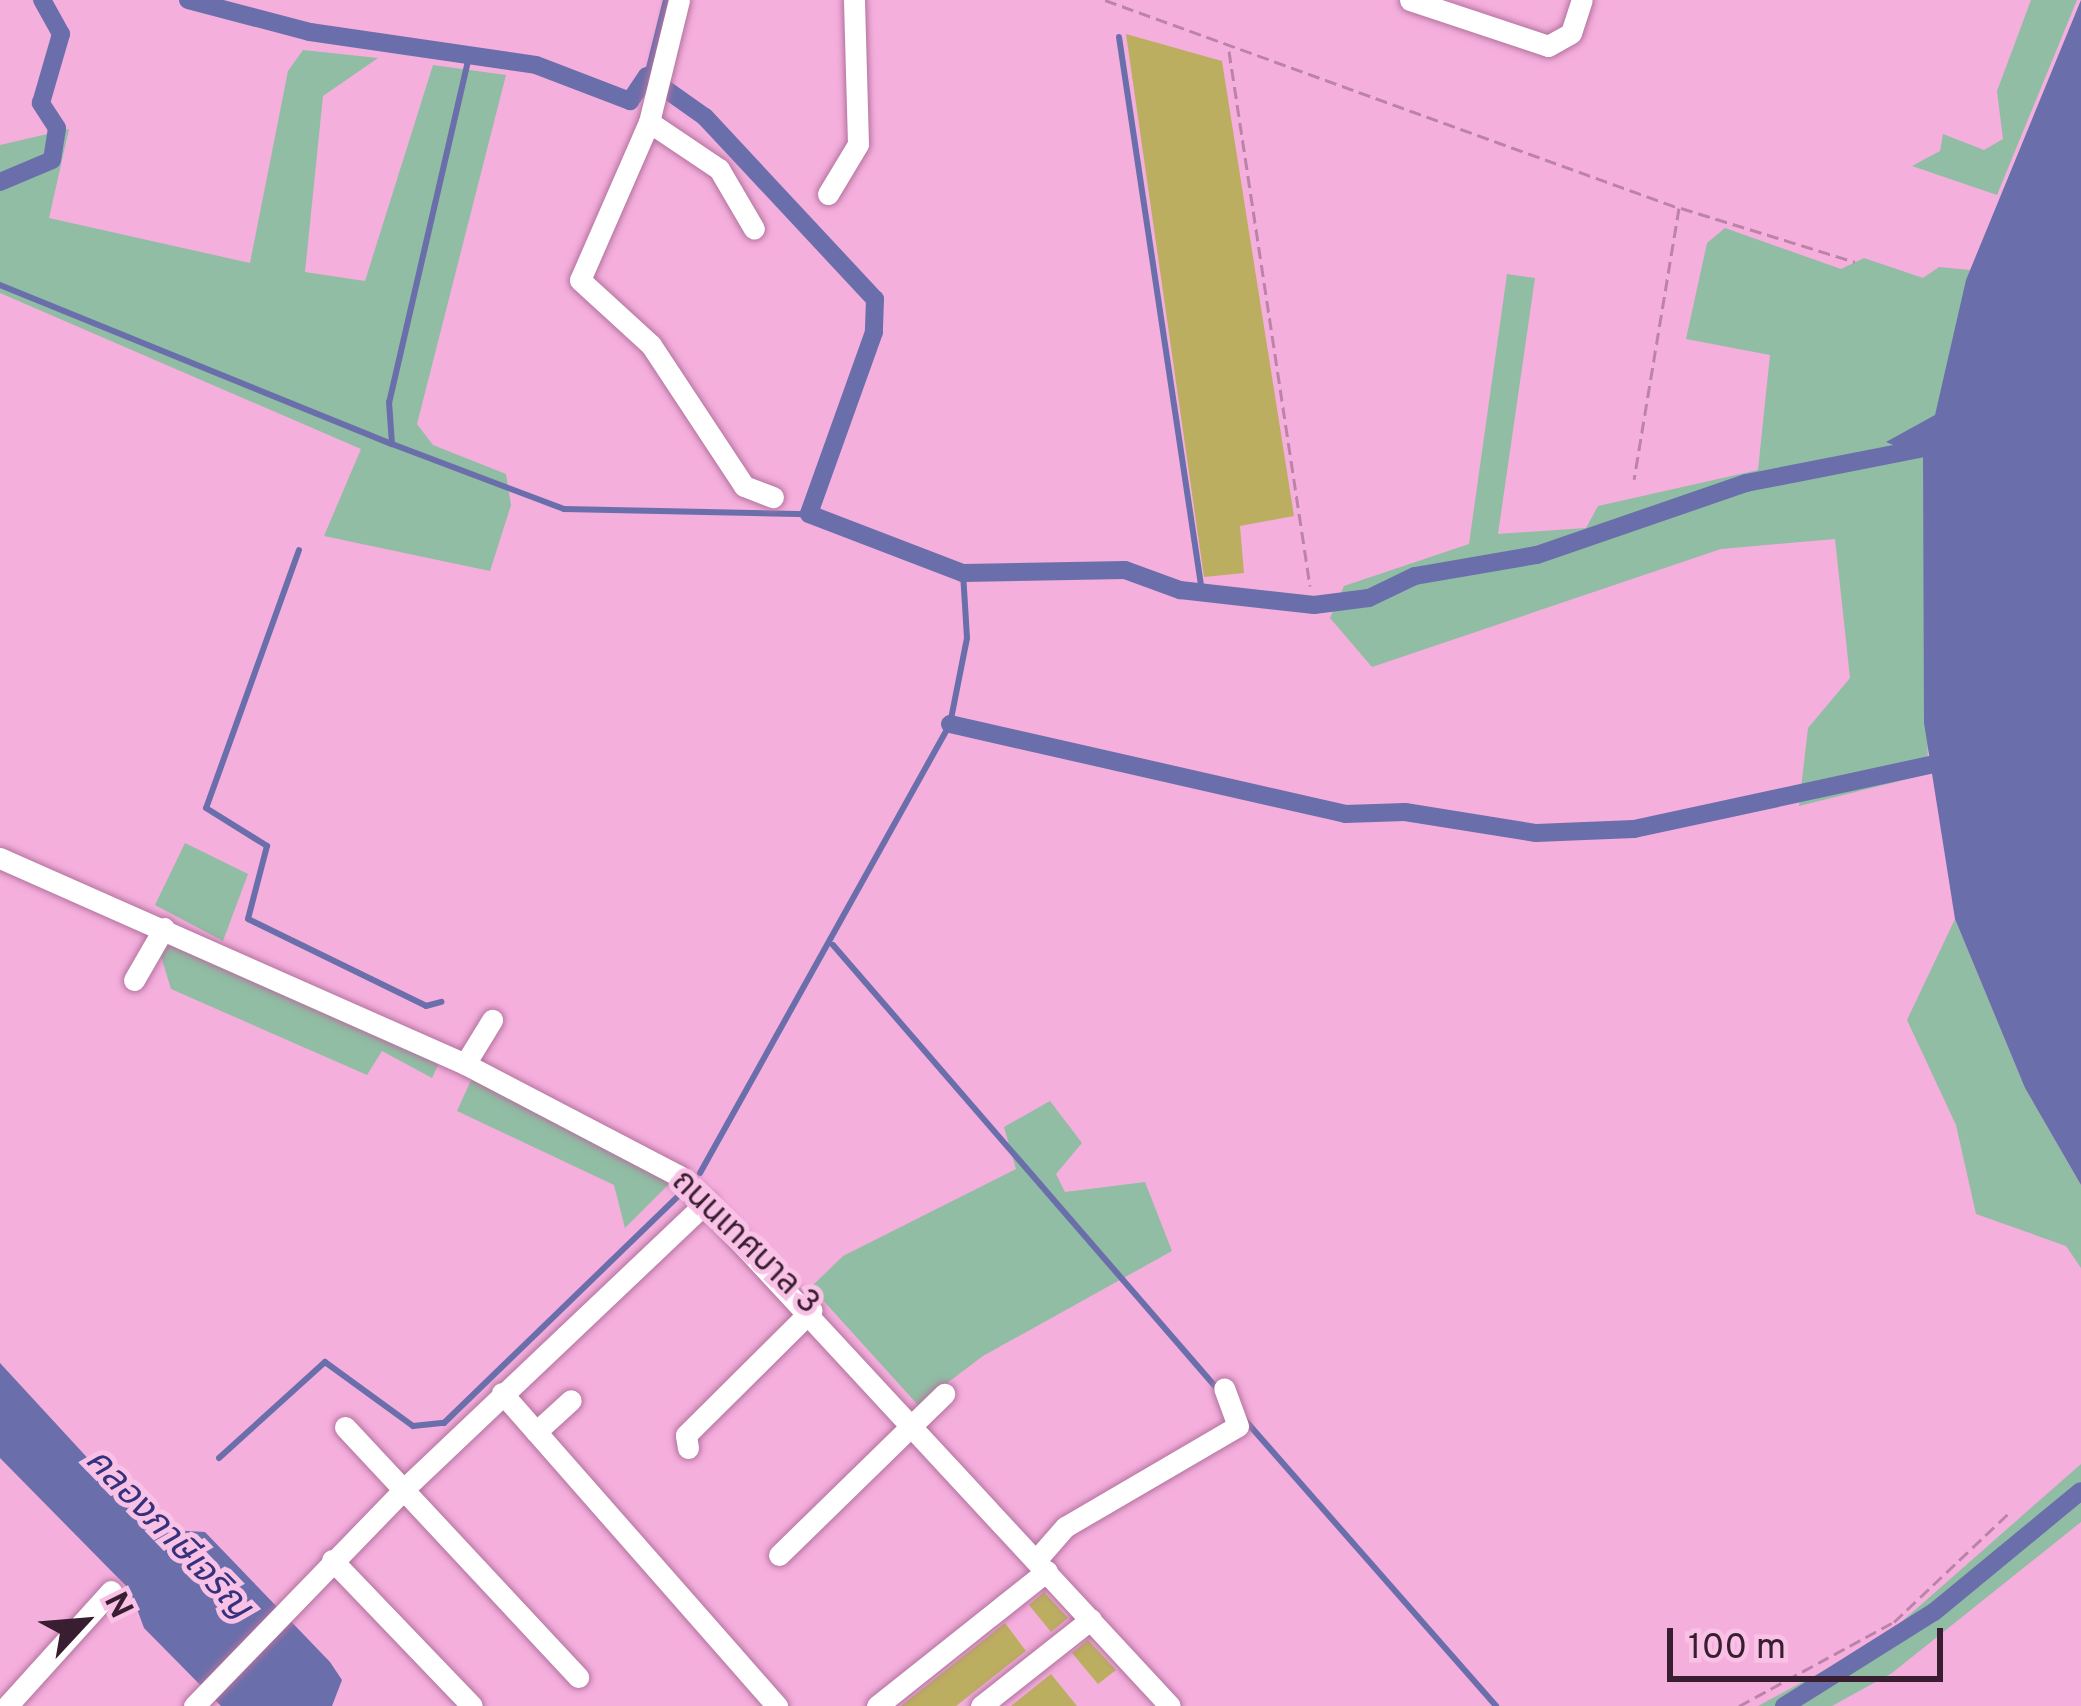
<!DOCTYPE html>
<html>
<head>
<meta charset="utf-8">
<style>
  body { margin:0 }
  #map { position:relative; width:2081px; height:1706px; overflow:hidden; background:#f5afdd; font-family:Overpass,"Noto Sans Thai",sans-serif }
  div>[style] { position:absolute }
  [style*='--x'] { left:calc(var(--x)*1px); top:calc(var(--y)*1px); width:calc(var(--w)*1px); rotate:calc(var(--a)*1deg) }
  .green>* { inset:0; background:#90bda3 }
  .water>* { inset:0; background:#6a6fab }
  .stream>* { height:6px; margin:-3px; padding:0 3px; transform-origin:3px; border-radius:3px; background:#6a6fab }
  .canal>* { height:18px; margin:-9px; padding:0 9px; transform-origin:9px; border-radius:9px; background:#6a6fab }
  .building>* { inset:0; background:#bcae61 }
  .path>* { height:3px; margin-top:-1.5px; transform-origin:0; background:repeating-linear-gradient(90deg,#bc83a9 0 12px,transparent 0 18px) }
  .roads { filter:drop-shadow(0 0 3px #b3729e) drop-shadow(0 0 3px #b3729e) }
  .minor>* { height:21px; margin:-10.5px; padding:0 10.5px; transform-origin:10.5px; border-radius:10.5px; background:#fff }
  span { translate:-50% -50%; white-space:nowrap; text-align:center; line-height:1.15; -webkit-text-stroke:10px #fac1e6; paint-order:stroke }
  .street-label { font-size:33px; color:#381e30 }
  .water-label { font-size:36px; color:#34327d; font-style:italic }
  .north { position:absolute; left:24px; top:1562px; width:120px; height:120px; -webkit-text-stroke:9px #fac1e6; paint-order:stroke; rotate:64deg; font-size:33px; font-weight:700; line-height:48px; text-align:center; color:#381e30 }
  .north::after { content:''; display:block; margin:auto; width:42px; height:54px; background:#381e30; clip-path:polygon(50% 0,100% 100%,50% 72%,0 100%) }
  .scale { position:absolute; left:1667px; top:1628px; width:276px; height:54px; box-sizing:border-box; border:6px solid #381e30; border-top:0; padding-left:15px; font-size:36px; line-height:42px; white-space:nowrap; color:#381e30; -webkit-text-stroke:9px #fac1e6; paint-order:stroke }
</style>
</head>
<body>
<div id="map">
  <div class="green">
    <i style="clip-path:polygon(2031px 0,2077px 0,1997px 195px,1912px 166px,1940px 151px,1943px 134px,1984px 150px,2003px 139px,1997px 91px)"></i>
    <i style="clip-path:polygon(303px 50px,378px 58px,323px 96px,305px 272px,365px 281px,433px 65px,506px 75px,417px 424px,433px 445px,506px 474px,511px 505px,490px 571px,324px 536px,361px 449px,0 293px,0 145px,69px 129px,49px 218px,250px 263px,288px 71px)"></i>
    <i style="clip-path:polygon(1725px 228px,1841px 269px,1864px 258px,1923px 278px,1939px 267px,1970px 270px,1935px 416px,1899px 449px,1923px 457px,1928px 774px,1799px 806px,1808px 728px,1850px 678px,1835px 539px,1721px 549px,1372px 667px,1330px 618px,1344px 586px,1469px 544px,1507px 274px,1535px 278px,1498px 534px,1586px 528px,1598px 506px,1758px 470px,1770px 355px,1686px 339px,1707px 243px)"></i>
    <i style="clip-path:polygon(185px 843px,248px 874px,223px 941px,155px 905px)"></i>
    <i style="clip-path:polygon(1955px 919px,2025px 1088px,2081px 1185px,2081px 1268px,2066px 1246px,1976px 1214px,1956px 1125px,1907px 1020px)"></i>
    <i style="clip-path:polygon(170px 943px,439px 1063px,432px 1078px,382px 1051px,367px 1075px,171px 989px,160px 953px)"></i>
    <i style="clip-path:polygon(472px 1078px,671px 1182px,625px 1228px,614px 1185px,457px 1111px)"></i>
    <i style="clip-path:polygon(1050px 1101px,1082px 1143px,1056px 1174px,1065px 1192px,1145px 1182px,1172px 1251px,983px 1356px,918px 1405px,811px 1287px,843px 1256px,1016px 1169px,1004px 1127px)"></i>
    <i style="clip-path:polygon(2081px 1464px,2081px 1522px,1892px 1673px,1832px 1706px,1758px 1706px,1882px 1639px)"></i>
  </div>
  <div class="water">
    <i style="clip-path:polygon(2081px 0,2081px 1185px,2025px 1088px,1955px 919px,1924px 723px,1923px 457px,1886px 442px,1935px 415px,1966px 280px)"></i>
    <i style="clip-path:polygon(0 1363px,153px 1529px,205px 1532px,330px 1662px,342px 1680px,332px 1706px,221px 1706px,144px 1628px,130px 1590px,0 1458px)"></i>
  </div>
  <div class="stream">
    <i style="--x:1119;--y:37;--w:561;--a:81.49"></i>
    <i style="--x:468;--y:61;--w:350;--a:103"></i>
    <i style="--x:389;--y:402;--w:42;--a:85.9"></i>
    <i style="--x:392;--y:444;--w:184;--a:20.7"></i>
    <i style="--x:564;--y:509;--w:245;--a:1.2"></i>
    <i style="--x:647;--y:76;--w:78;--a:-76"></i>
    <i style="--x:0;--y:285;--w:423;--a:22.1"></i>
    <i style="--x:299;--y:550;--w:274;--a:109.8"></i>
    <i style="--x:206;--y:808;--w:72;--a:31.9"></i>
    <i style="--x:267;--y:846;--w:75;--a:104.6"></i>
    <i style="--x:248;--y:919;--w:198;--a:26"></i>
    <i style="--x:426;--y:1006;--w:16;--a:-15"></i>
    <i style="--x:833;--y:945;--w:590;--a:49.12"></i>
    <i style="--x:700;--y:1173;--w:514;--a:-60.89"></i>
    <i style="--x:950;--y:724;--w:88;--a:-78.8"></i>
    <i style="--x:967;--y:638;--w:65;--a:-93.5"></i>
    <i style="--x:1244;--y:1419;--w:382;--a:48.7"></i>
    <i style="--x:219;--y:1458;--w:143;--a:-42.2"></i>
    <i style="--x:325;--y:1362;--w:109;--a:36"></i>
    <i style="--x:413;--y:1426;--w:31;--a:-6"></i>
    <i style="--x:444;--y:1423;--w:325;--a:-44.1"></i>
  </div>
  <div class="canal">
    <i style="--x:188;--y:0;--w:126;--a:14.7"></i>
    <i style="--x:310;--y:32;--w:228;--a:8.3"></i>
    <i style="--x:536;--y:65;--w:101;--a:21"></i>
    <i style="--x:630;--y:101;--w:30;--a:-56"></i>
    <i style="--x:647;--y:76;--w:71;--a:35.3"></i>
    <i style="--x:705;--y:117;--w:249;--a:47"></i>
    <i style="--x:875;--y:299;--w:33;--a:92"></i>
    <i style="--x:874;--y:332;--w:193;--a:109.7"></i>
    <i style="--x:809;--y:514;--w:165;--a:21"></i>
    <i style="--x:963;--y:573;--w:162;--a:-1.1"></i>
    <i style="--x:1125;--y:570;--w:59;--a:20"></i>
    <i style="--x:1180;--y:590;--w:135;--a:6.4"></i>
    <i style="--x:1314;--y:605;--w:55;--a:-7.3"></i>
    <i style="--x:1369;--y:598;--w:51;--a:-25.6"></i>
    <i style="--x:1415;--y:576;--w:124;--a:-9.8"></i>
    <i style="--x:1537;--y:555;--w:221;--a:-19"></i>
    <i style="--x:1746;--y:483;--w:187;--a:-11.1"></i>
    <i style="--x:0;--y:182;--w:56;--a:-22.9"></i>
    <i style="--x:52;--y:160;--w:32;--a:-81"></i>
    <i style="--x:57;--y:128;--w:30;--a:-123"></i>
    <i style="--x:41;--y:103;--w:72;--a:-73.8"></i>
    <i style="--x:61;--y:34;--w:39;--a:-119"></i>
    <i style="--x:950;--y:724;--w:405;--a:12.8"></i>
    <i style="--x:1345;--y:814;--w:60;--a:-1.9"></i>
    <i style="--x:1405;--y:812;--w:133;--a:9.1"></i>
    <i style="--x:1536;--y:833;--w:98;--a:-2.3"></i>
    <i style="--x:1634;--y:829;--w:325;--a:-12.2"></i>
    <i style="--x:1784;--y:1706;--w:177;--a:-32.1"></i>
    <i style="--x:1934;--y:1612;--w:190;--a:-39.5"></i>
  </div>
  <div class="building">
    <i style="clip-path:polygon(1126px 34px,1222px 61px,1294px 516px,1240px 526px,1244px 573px,1204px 577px)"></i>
    <i style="clip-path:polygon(1044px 1592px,1068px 1618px,1051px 1632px,1029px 1605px)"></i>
    <i style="clip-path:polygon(1005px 1623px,1026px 1651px,956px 1706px,901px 1706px)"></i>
    <i style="clip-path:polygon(1088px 1640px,1116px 1670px,1098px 1684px,1072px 1653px)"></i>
    <i style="clip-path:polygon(1051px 1674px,1077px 1706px,1011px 1706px)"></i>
  </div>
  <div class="path">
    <i style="--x:1105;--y:0;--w:611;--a:19.92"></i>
    <i style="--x:1679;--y:208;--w:275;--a:99.4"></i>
    <i style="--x:1229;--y:51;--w:541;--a:81.39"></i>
    <i style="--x:1681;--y:208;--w:182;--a:17.2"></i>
    <i style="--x:1739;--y:1706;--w:176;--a:-28.5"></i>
    <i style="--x:1894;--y:1622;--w:158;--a:-43.5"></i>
  </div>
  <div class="roads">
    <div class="minor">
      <i style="--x:679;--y:0;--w:126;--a:103.8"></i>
      <i style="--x:649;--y:122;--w:172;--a:113.6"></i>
      <i style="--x:580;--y:280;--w:96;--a:42.5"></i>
      <i style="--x:651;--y:345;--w:169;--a:56.6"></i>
      <i style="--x:744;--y:486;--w:31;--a:21"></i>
      <i style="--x:1410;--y:0;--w:145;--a:18.4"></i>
      <i style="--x:1548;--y:46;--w:26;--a:-29"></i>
      <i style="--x:1571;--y:33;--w:35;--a:-72"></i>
      <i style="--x:649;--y:122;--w:84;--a:33.9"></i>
      <i style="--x:719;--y:169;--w:69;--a:59.7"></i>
      <i style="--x:828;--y:194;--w:58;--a:-59"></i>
      <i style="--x:858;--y:144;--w:144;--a:-91.6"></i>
      <i style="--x:0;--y:858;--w:509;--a:23.89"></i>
      <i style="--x:465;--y:1064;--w:242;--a:27.6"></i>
      <i style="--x:679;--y:1176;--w:722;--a:47.19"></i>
      <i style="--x:134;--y:980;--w:60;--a:-60"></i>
      <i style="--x:465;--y:1064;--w:52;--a:-58.5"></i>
      <i style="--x:502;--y:1393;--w:417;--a:48.7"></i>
      <i style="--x:345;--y:1427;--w:342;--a:47"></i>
      <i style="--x:536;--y:1432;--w:47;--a:-42.4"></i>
      <i style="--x:688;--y:1448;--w:13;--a:-99"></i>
      <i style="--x:686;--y:1435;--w:177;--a:-44.8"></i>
      <i style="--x:779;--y:1555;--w:231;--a:-44.3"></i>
      <i style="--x:1037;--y:1559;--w:43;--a:-48.8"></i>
      <i style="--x:1065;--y:1527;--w:200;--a:-30.3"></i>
      <i style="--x:1238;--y:1426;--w:40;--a:-110.2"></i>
      <i style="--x:332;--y:1560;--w:202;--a:46.2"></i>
      <i style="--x:7;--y:1706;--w:155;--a:-47.9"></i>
      <i style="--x:194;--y:1706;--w:299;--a:-45.9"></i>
      <i style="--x:402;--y:1491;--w:420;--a:-43.5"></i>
      <i style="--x:877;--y:1706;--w:217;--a:-38.5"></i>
      <i style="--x:981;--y:1706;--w:140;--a:-38.3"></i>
    </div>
  </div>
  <div class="street-label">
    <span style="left:744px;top:1244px;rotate:44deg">ถนนเทศบาล 3</span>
  </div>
  <div class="water-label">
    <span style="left:167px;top:1535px;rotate:46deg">คลองภาษีเจริญ</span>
  </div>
  <div class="north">N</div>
  <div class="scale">100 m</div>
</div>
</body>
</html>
